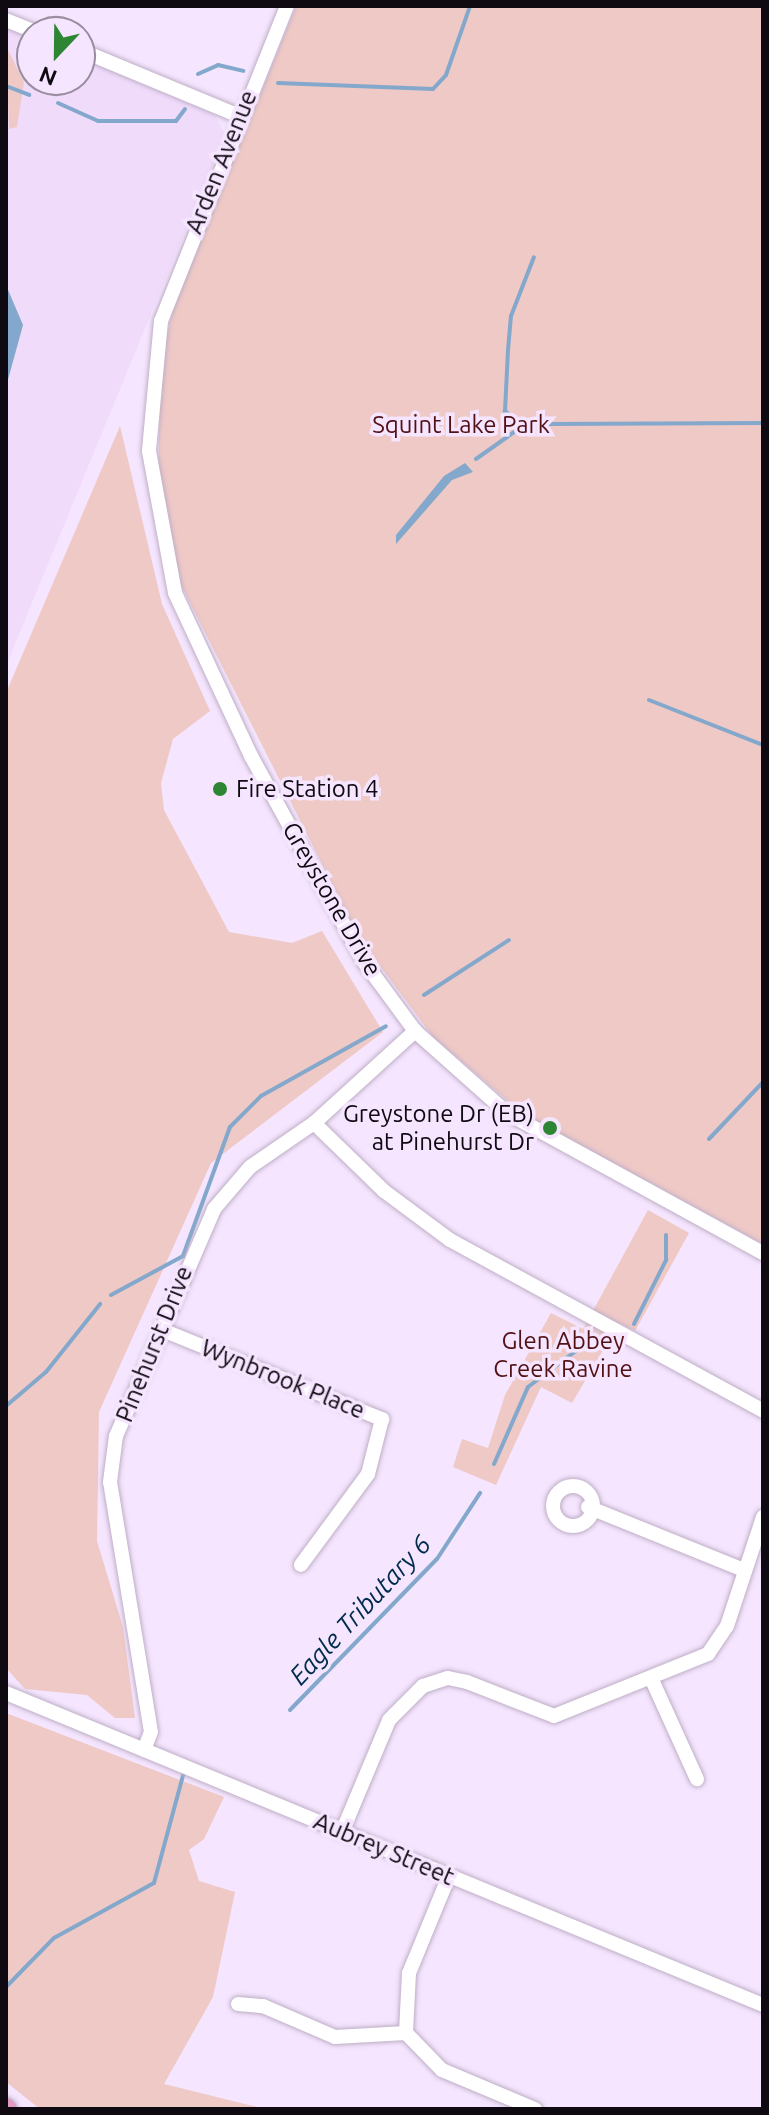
<!DOCTYPE html>
<html>
<head>
<meta charset="utf-8">
<style>
  body { margin:0 }
  #map { position:relative; width:769px; height:2115px; overflow:hidden; background:#f5e5fe; font-family:Ubuntu,sans-serif }
  div>[style] { position:absolute }
  [style*='--x'] { left:calc(var(--x)*1px); top:calc(var(--y)*1px); width:calc(var(--w)*1px); rotate:calc(var(--a)*1deg) }
  .built>* { inset:0; background:#f0dbfb }
  .green>* { inset:0; background:#efc9c6 }
  .water>* { inset:0; background:#83a8cb }
  .stream>* { height:4px; margin:-2px; padding:0 2px; transform-origin:2px; border-radius:2px; background:#83a8cb }
  .roads { filter:drop-shadow(0 0 2px #beaec6) drop-shadow(0 0 2px #beaec6) }
  .minor>* { height:14px; margin:-7px; padding:0 7px; transform-origin:7px; border-radius:7px; background:#fff }
  .minor>.ring { margin:-7px; padding:0; box-sizing:content-box; background:none; border:14px solid #fff; border-radius:50% }
  .major>* { height:18px; margin:-9px; padding:0 9px; transform-origin:9px; border-radius:9px; background:#e09ac1 }
  .dots>* { width:22px; height:22px; translate:-50% -50%; box-sizing:border-box; border:4px solid #f5e5fe; border-radius:50% }
  span { translate:-50% -50%; white-space:nowrap; text-align:center; line-height:1.15; -webkit-text-stroke:7px #f5e5fe; paint-order:stroke }
  .street-label { font-size:24px; color:#0f0911 }
  .park-label { font-size:24px; color:#511115 }
  .poi-label { font-size:24px; color:#0f0911 }
  .left { translate:0 -50%; text-align:left }
  .right { translate:-100% -50%; text-align:right }
  .water-label { font-size:26px; color:#002b4c; font-style:italic }
  .frame { position:absolute; inset:0; border:8px solid #0f0911; pointer-events:none }
  .north { position:absolute; left:16px; top:16px; width:80px; height:80px; box-sizing:border-box; background:#f5e5fe; border:2px solid #998d9f; border-radius:50%; rotate:202deg; font-size:22px; font-weight:700; line-height:32px; text-align:center; color:#0f0911 }
  .north::after { content:''; display:block; margin:auto; width:28px; height:36px; background:#2e8534; clip-path:polygon(50% 0,100% 100%,50% 72%,0 100%) }
</style>
</head>
<body>
<div id="map">
  <div class="built">
    <i style="clip-path:polygon(6px 28px,32px 38px,32px 80px,80px 80px,80px 58px,214px 114px,225px 134px,6px 666px)"></i>
  </div>
  <div class="green">
    <i style="clip-path:polygon(296px 6px,763px 6px,763px 1244px,522px 1113px,433px 1037px,360px 939px,181px 585px,158px 476px,161px 364px,172px 312px)"></i>
    <i style="clip-path:polygon(6px 46px,24px 82px,17px 127px,9px 129px)"></i>
    <i style="clip-path:polygon(120px 426px,162px 604px,210px 711px,173px 739px,161px 783px,164px 810px,229px 932px,292px 943px,322px 931px,383px 1032px,211px 1163px,99px 1412px,97px 1541px,123px 1627px,135px 1718px,115px 1718px,87px 1695px,25px 1689px,6px 1668px,6px 693px)"></i>
    <i style="clip-path:polygon(648px 1210px,689px 1233px,635px 1331px,619px 1323px,572px 1403px,541px 1387px,496px 1485px,453px 1467px,462px 1439px,488px 1448px,505px 1395px,551px 1313px,583px 1329px)"></i>
    <i style="clip-path:polygon(6px 1713px,224px 1797px,204px 1839px,189px 1850px,199px 1881px,235px 1892px,213px 1997px,164px 2084px,265px 2109px,40px 2109px,6px 2082px)"></i>
  </div>
  <div class="water">
    <i style="clip-path:polygon(6px 285px,23px 325px,6px 387px)"></i>
    <i style="clip-path:polygon(465px 463px,473px 472px,452px 480px,396px 544px,396px 535px,444px 476px)"></i>
  </div>
  <div class="stream">
    <i style="--x:198;--y:74;--w:22;--a:-24"></i>
    <i style="--x:218;--y:65;--w:26;--a:13"></i>
    <i style="--x:278;--y:83;--w:155;--a:2.2"></i>
    <i style="--x:433;--y:89;--w:19;--a:-47"></i>
    <i style="--x:446;--y:75;--w:73;--a:-70.8"></i>
    <i style="--x:6;--y:86;--w:25;--a:21"></i>
    <i style="--x:58;--y:103;--w:44;--a:24.2"></i>
    <i style="--x:98;--y:121;--w:78;--a:0"></i>
    <i style="--x:176;--y:121;--w:15;--a:-53"></i>
    <i style="--x:549;--y:424;--w:214;--a:-0.3"></i>
    <i style="--x:524;--y:425;--w:24;--a:-144"></i>
    <i style="--x:505;--y:411;--w:61;--a:-87.2"></i>
    <i style="--x:508;--y:350;--w:34;--a:-85"></i>
    <i style="--x:511;--y:316;--w:63;--a:-68.7"></i>
    <i style="--x:476;--y:459;--w:59;--a:-35.3"></i>
    <i style="--x:649;--y:700;--w:123;--a:21.5"></i>
    <i style="--x:424;--y:995;--w:101;--a:-32.9"></i>
    <i style="--x:709;--y:1139;--w:79;--a:-46.5"></i>
    <i style="--x:111;--y:1295;--w:82;--a:-28.4"></i>
    <i style="--x:183;--y:1256;--w:137;--a:-70"></i>
    <i style="--x:230;--y:1127;--w:44;--a:-45"></i>
    <i style="--x:261;--y:1096;--w:143;--a:-29.2"></i>
    <i style="--x:634;--y:1324;--w:72;--a:-63.4"></i>
    <i style="--x:666;--y:1260;--w:25;--a:-90"></i>
    <i style="--x:6;--y:1406;--w:52;--a:-40.4"></i>
    <i style="--x:46;--y:1372;--w:87;--a:-51.5"></i>
    <i style="--x:494;--y:1464;--w:84;--a:-66.2"></i>
    <i style="--x:528;--y:1387;--w:81;--a:-37"></i>
    <i style="--x:290;--y:1710;--w:211;--a:-45.8"></i>
    <i style="--x:437;--y:1559;--w:79;--a:-56.9"></i>
    <i style="--x:6;--y:1987;--w:69;--a:-45.6"></i>
    <i style="--x:54;--y:1938;--w:114;--a:-28.8"></i>
    <i style="--x:154;--y:1883;--w:115;--a:-74.9"></i>
  </div>
  <div class="roads">
    <div class="minor">
      <i style="--x:287;--y:6;--w:339;--a:111.8"></i>
      <i style="--x:161;--y:321;--w:131;--a:95.3"></i>
      <i style="--x:149;--y:451;--w:144;--a:79.6"></i>
      <i style="--x:175;--y:593;--w:180;--a:65"></i>
      <i style="--x:251;--y:756;--w:236;--a:61.2"></i>
      <i style="--x:365;--y:963;--w:84;--a:53.7"></i>
      <i style="--x:415;--y:1031;--w:123;--a:41.7"></i>
      <i style="--x:507;--y:1113;--w:292;--a:28.7"></i>
      <i style="--x:6;--y:20;--w:31;--a:22"></i>
      <i style="--x:80;--y:50;--w:172;--a:22.5"></i>
      <i style="--x:314;--y:1123;--w:98;--a:44.2"></i>
      <i style="--x:384;--y:1191;--w:82;--a:36.6"></i>
      <i style="--x:450;--y:1240;--w:357;--a:28.6"></i>
      <i style="--x:160;--y:1329;--w:240;--a:22.1"></i>
      <i style="--x:382;--y:1419;--w:57;--a:104.3"></i>
      <i style="--x:368;--y:1474;--w:113;--a:126.4"></i>
      <i class="ring" style="left:553px;top:1486px;width:26px;height:26px"></i>
      <i style="--x:588;--y:1507;--w:168;--a:22"></i>
      <i style="--x:652;--y:1680;--w:109;--a:65.6"></i>
      <i style="--x:6;--y:1693;--w:819;--a:22.4"></i>
      <i style="--x:144;--y:1750;--w:19;--a:-69"></i>
      <i style="--x:151;--y:1732;--w:253;--a:-99.3"></i>
      <i style="--x:110;--y:1482;--w:46;--a:-82.6"></i>
      <i style="--x:116;--y:1436;--w:247;--a:-66.6"></i>
      <i style="--x:214;--y:1209;--w:55;--a:-49.4"></i>
      <i style="--x:250;--y:1167;--w:78;--a:-34.5"></i>
      <i style="--x:314;--y:1123;--w:137;--a:-42.3"></i>
      <i style="--x:342;--y:1832;--w:121;--a:-67.2"></i>
      <i style="--x:389;--y:1720;--w:48;--a:-45"></i>
      <i style="--x:423;--y:1686;--w:26;--a:-18"></i>
      <i style="--x:448;--y:1678;--w:19;--a:12"></i>
      <i style="--x:467;--y:1682;--w:93;--a:21.3"></i>
      <i style="--x:554;--y:1716;--w:166;--a:-21.9"></i>
      <i style="--x:708;--y:1654;--w:34;--a:-56"></i>
      <i style="--x:727;--y:1626;--w:115;--a:-71.7"></i>
      <i style="--x:449;--y:1876;--w:105;--a:112.4"></i>
      <i style="--x:409;--y:1973;--w:60;--a:92.9"></i>
      <i style="--x:406;--y:2033;--w:52;--a:45.8"></i>
      <i style="--x:442;--y:2070;--w:101;--a:22.8"></i>
      <i style="--x:238;--y:2004;--w:25;--a:5"></i>
      <i style="--x:263;--y:2006;--w:78;--a:23.3"></i>
      <i style="--x:335;--y:2037;--w:71;--a:-3.2"></i>
    </div>
    <div class="major">
      <i style="--x:6;--y:2107;--w:3;--a:45"></i>
    </div>
  </div>
  <div class="dots">
    <i style="left:220px;top:789px;background:#2e8534"></i>
    <i style="left:550px;top:1128px;background:#2e8534"></i>
  </div>
  <div class="street-label">
    <span style="left:221px;top:162px;rotate:-68deg">Arden Avenue</span>
    <span style="left:332px;top:899px;rotate:60deg">Greystone Drive</span>
    <span style="left:154px;top:1344px;rotate:-68deg">Pinehurst Drive</span>
    <span style="left:283px;top:1379px;rotate:22deg">Wynbrook Place</span>
    <span style="left:384px;top:1849px;rotate:23deg">Aubrey Street</span>
  </div>
  <div class="park-label">
    <span style="left:461px;top:425px">Squint Lake Park</span>
    <span style="left:563px;top:1355px">Glen Abbey<br>Creek Ravine</span>
  </div>
  <div class="poi-label">
    <span class="left" style="left:236px;top:789px">Fire Station 4</span>
    <span class="right" style="left:534px;top:1128px">Greystone Dr (EB)<br>at Pinehurst Dr</span>
  </div>
  <div class="water-label">
    <span style="left:360px;top:1610px;rotate:-47deg">Eagle Tributary 6</span>
  </div>
  <div class="frame"></div>
  <div class="north">N</div>
</div>
</body>
</html>
